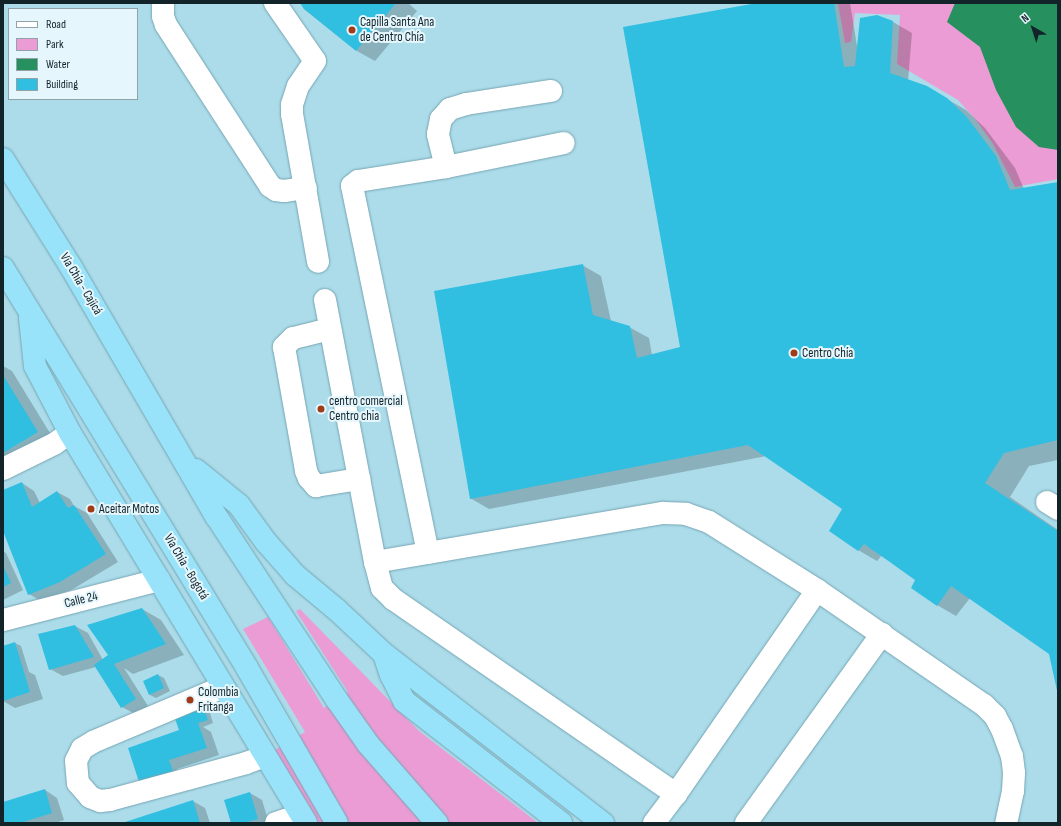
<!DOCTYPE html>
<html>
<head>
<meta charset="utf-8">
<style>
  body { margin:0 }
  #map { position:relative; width:1061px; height:826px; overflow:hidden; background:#acdcea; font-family:"Sofia Sans Condensed",sans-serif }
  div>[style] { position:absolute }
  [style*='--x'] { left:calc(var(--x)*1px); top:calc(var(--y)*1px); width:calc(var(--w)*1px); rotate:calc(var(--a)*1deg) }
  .green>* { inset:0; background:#ec9cd5 }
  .water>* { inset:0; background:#26915e }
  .shadow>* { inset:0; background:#0003 }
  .building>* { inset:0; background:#30bfe1 }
  .roads { filter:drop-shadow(0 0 1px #76a4b2) drop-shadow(0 0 1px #76a4b2) }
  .minor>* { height:22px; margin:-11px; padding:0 11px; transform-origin:11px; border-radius:11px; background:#fff }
  .highway>* { height:22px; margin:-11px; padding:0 11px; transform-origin:11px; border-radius:11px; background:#98e3f9 }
  .dots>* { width:11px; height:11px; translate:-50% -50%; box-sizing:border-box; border:2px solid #e5f7fd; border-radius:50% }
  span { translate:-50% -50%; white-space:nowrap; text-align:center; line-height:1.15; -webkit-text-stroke:4px #e5f7fd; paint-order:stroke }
  .poi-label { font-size:13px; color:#122429 }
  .left { translate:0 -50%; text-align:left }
  .street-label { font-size:13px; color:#122429 }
  .frame { position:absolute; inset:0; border:4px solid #122429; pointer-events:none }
  .legend { position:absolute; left:8px; top:8px; width:130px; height:92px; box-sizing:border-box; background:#e5f7fd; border:1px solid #91a3a8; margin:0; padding:5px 7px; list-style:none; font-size:12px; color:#122429 }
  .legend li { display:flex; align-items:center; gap:8px; height:20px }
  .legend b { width:20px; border:1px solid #91a3a8 }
  .north { position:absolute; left:1013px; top:8px; width:40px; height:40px; -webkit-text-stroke:3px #e5f7fd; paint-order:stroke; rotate:321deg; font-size:11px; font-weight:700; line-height:16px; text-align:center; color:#122429 }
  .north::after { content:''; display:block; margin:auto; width:14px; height:18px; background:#122429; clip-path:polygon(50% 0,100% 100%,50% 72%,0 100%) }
</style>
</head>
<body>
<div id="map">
  <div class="green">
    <i style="clip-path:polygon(838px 3px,1058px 3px,1058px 179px,1015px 187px,993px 144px,976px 120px,958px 100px,897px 64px,900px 15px,855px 13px,851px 42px,845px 43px)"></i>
    <i style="clip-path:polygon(300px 609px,419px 731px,538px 823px,316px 823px,273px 751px,305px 732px,243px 629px,268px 617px,324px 708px,348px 692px,296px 611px)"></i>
  </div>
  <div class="water">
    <i style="clip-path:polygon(955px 3px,1058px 3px,1058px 150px,1039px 147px,1016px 127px,996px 90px,980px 47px,947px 22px)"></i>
  </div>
  <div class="shadow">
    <i style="clip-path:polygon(301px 3px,408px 3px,417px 11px,375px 61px,357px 51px,304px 9px)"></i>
    <i style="clip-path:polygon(763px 3px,850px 3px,857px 46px,893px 22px,912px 33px,908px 81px,926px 87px,966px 110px,985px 128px,1015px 168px,1024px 189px,1058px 184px,1058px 460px,1029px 466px,1010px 497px,1058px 530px,1058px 694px,1050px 654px,970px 598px,956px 616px,937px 605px,917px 579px,882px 555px,877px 561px,858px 550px,843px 509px,766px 456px,489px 509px,470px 498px,582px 265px,601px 276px,611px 321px,629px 327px,649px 338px,652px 355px,682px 348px)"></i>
    <i style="clip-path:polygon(3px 366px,12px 371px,56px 443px,3px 475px)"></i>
    <i style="clip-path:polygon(22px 483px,34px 491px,40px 503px,57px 492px,70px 499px,74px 506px,87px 513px,118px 562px,73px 589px,41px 601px,29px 594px,3px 528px,3px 491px)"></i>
    <i style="clip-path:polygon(3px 551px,6px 553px,23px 590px,3px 600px)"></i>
    <i style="clip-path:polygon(142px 609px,161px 620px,184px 655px,133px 674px,124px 668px,148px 706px,135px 714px,122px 707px,96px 667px,63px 676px,50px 669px,75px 626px,88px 633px,103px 660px,109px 656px)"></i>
    <i style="clip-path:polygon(15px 643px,21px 646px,29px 672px,35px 675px,43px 699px,15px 708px,3px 701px,3px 646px)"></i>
    <i style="clip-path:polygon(158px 675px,164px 678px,170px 691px,156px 698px,150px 695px,144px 682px)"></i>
    <i style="clip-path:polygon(202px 707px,209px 710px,213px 723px,203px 727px,211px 732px,219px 755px,177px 769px,181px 782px,153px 789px,180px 731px)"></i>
    <i style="clip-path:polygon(45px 790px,57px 798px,64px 820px,55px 823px,3px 823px,3px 803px)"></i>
    <i style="clip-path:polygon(250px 793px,262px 800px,269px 823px,232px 823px)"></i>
    <i style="clip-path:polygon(193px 801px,205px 808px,210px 823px,124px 823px)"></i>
  </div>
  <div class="building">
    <i style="clip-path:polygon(300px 3px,396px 3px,356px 51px,304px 9px)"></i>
    <i style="clip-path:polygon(757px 3px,834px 3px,844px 67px,855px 66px,860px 18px,877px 15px,893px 21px,890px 73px,927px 86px,947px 98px,966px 116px,996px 156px,1010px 190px,1058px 182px,1058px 440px,1004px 453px,985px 483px,1058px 531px,1058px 695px,1049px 654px,951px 586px,937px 606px,911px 588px,915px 580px,887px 560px,864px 544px,858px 551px,829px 531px,842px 509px,748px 445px,470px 499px,434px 291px,583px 264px,593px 315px,630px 326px,637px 358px,680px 347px,623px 27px)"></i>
    <i style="clip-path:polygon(3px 375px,38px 432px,3px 453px)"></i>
    <i style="clip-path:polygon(22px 482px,32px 507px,57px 491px,68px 508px,74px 505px,106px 554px,60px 582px,28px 595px,3px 531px,3px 490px)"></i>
    <i style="clip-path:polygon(3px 566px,11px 583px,3px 587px)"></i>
    <i style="clip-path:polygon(142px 608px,166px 644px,114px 664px,136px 699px,121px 708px,94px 665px,108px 655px,87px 625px)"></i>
    <i style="clip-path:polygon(75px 625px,94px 657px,49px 670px,38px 634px)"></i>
    <i style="clip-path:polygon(15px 642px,30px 692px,3px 701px,3px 646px)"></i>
    <i style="clip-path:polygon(158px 674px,164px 688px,149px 695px,143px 681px)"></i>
    <i style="clip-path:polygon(203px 706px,208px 720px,198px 723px,207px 748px,169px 760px,176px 779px,139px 782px,128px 748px,179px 730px,174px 716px)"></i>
    <i style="clip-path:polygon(45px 789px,52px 813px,20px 823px,3px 823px,3px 802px)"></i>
    <i style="clip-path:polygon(250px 792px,258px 819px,244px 823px,231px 823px,224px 800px)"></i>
    <i style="clip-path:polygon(193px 800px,200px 823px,122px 823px)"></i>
  </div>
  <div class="roads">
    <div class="minor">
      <i style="--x:163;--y:3;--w:13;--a:90"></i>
      <i style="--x:163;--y:16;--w:9;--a:72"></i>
      <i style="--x:166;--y:25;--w:192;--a:57.1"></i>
      <i style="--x:270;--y:186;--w:7;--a:34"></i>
      <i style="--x:276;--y:190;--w:8;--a:7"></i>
      <i style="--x:284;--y:191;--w:22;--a:-8"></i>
      <i style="--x:275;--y:3;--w:70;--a:55.4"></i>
      <i style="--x:315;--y:61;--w:30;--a:124"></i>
      <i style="--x:298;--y:86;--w:20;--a:108"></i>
      <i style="--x:292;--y:105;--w:9;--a:90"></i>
      <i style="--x:292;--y:114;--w:150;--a:80"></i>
      <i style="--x:446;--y:167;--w:34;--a:-104"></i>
      <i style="--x:438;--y:134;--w:15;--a:-79"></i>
      <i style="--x:441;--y:119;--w:13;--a:-48"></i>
      <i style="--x:450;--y:109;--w:17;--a:-17"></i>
      <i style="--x:466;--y:104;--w:86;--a:-8.7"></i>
      <i style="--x:325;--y:300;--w:267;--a:79.2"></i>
      <i style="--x:375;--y:562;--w:27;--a:75"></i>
      <i style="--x:382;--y:588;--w:16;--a:45"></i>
      <i style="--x:393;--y:599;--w:344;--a:34.6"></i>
      <i style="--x:330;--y:329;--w:38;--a:166"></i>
      <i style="--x:293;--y:338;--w:13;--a:135"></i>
      <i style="--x:284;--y:347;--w:126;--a:79.9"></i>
      <i style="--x:306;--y:471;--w:8;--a:67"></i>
      <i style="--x:309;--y:478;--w:11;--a:49"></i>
      <i style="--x:316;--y:486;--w:44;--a:-9.2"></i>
      <i style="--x:3;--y:469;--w:57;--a:-26.1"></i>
      <i style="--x:54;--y:444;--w:19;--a:-35"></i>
      <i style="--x:1047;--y:502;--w:13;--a:32"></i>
      <i style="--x:428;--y:553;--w:375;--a:-101.7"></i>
      <i style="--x:352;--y:186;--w:8;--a:-40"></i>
      <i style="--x:358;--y:181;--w:89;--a:-9"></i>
      <i style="--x:446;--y:167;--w:120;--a:-11.5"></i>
      <i style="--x:375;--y:562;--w:292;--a:-9.7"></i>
      <i style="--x:663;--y:513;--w:23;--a:2"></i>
      <i style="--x:686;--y:514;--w:24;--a:19"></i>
      <i style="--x:709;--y:522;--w:128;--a:32.2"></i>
      <i style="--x:817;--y:590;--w:203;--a:34.6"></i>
      <i style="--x:984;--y:705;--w:16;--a:45"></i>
      <i style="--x:995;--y:716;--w:15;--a:62"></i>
      <i style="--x:1002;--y:729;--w:29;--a:70"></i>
      <i style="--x:1012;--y:756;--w:17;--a:83"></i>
      <i style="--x:1014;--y:773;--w:18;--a:93"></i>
      <i style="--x:1013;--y:791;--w:33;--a:102"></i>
      <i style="--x:3;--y:620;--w:161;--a:-14.4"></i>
      <i style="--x:223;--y:687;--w:141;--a:157.1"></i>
      <i style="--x:93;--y:742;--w:13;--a:148"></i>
      <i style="--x:82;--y:749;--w:13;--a:117"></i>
      <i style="--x:76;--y:761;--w:22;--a:85"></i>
      <i style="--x:78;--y:783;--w:18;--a:49"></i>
      <i style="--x:90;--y:797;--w:11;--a:22"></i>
      <i style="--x:100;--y:801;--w:10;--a:-6"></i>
      <i style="--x:110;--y:800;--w:141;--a:-15.2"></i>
      <i style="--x:246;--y:763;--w:20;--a:-20"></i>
      <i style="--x:276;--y:823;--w:25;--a:-18"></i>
      <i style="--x:654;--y:823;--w:36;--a:-53"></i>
      <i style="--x:676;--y:794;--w:248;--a:-55.3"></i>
      <i style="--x:746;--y:823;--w:233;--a:-54.3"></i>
    </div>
    <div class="highway">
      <i style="--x:3;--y:159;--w:128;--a:57.8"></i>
      <i style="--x:71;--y:267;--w:288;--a:59.8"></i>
      <i style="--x:216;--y:516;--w:220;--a:56.7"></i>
      <i style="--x:337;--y:700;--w:54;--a:54.8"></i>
      <i style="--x:368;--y:744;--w:105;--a:48.9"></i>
      <i style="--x:3;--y:268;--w:469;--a:58.6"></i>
      <i style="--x:247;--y:668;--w:179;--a:59.9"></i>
      <i style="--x:30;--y:318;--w:48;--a:84.1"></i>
      <i style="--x:35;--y:366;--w:76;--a:62.4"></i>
      <i style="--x:70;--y:433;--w:456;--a:58.8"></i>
      <i style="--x:196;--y:470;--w:55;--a:39.1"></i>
      <i style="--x:239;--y:505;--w:46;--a:53.9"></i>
      <i style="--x:266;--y:542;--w:44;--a:48.7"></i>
      <i style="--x:295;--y:575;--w:55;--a:39.8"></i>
      <i style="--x:337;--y:610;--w:64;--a:43.1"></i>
      <i style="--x:384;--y:654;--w:277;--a:37.7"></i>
      <i style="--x:384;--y:654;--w:22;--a:72"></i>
      <i style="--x:391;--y:675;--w:29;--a:63"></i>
      <i style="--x:404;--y:701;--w:199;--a:37.8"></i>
    </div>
  </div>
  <div class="dots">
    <i style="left:352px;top:30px;background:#a13a17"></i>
    <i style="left:794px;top:353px;background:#a13a17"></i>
    <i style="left:321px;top:409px;background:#a13a17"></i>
    <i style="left:91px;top:509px;background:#a13a17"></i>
    <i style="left:190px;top:700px;background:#a13a17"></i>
  </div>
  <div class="poi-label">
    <span class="left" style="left:360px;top:30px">Capilla Santa Ana<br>de Centro Chía</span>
    <span class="left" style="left:802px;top:353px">Centro Chía</span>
    <span class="left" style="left:329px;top:409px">centro comercial<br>Centro chia</span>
    <span class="left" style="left:99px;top:509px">Aceitar Motos</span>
    <span class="left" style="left:198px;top:700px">Colombia<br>Fritanga</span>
  </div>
  <div class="street-label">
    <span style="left:81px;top:284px;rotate:59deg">Vía Chía - Cajicá</span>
    <span style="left:186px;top:567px;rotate:59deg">Vía Chía - Bogotá</span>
    <span style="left:81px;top:600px;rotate:-14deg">Calle 24</span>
  </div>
  <div class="frame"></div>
  <ul class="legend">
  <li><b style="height:5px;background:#fff"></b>Road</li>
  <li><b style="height:11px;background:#ec9cd5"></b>Park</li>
  <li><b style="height:11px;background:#26915e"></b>Water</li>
  <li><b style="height:11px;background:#30bfe1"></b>Building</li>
  </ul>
  <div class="north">N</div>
</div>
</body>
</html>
